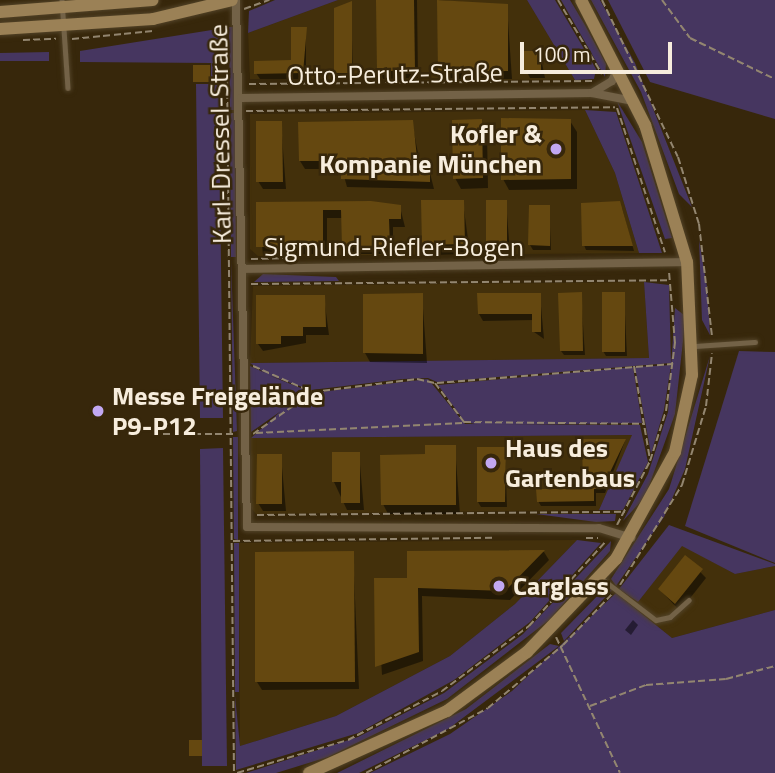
<!DOCTYPE html>
<html>
<head>
<meta charset="utf-8">
<style>
  body { margin:0 }
  #map { position:relative; width:775px; height:773px; overflow:hidden; background:#37270b; font-family:"Titillium Web",sans-serif }
  div>[style] { position:absolute }
  [style*='--x'] { left:calc(var(--x)*1px); top:calc(var(--y)*1px); width:calc(var(--w)*1px); rotate:calc(var(--a)*1deg) }
  .built>* { inset:0; background:#43300b }
  .green>* { inset:0; background:#463660 }
  .shadow>* { inset:0; background:#0007 }
  .building>* { inset:0; background:#654810 }
  .path>* { height:2px; margin-top:-1px; transform-origin:0; background:repeating-linear-gradient(90deg,#938670 0 7px,transparent 0 10.5px) }
  .roads { filter:drop-shadow(0 0 2px #524328) drop-shadow(0 0 2px #524328) }
  .service>* { height:4.5px; margin:-2.25px; padding:0 2.25px; transform-origin:2.25px; border-radius:2.25px; background:#736247 }
  .minor>* { height:8px; margin:-4px; padding:0 4px; transform-origin:4px; border-radius:4px; background:#736247 }
  .secondary>* { height:12px; margin:-6px; padding:0 6px; transform-origin:6px; border-radius:6px; background:#9b8156 }
  .dots>* { width:19px; height:19px; translate:-50% -50%; box-sizing:border-box; border:4px solid #37270b; border-radius:50% }
  span { translate:-50% -50%; white-space:nowrap; text-align:center; line-height:1.15; -webkit-text-stroke:5px #37270b; paint-order:stroke }
  .street-label { font-size:26px; color:#f7eddd }
  .poi-label { font-size:26px; color:#f7eddd; font-weight:700 }
  .right { translate:-100% -50%; text-align:right }
  .left { translate:0 -50%; text-align:left }
  .scale { position:absolute; left:520px; top:42px; width:152px; height:32px; box-sizing:border-box; border:4px solid #f7eddd; border-top:0; padding-left:9px; font-size:21px; line-height:24px; white-space:nowrap; color:#f7eddd; -webkit-text-stroke:5px #37270b; paint-order:stroke }
</style>
</head>
<body>
<div id="map">
  <div class="built">
    <i style="clip-path:polygon(338px 0,527px 0,575px 80px,250px 79px,248px 33px)"></i>
    <i style="clip-path:polygon(585px 110px,615px 173px,639px 253px,258px 256px,250px 249px,250px 114px)"></i>
    <i style="clip-path:polygon(644px 282px,649px 358px,250px 363px,253px 286px)"></i>
    <i style="clip-path:polygon(633px 435px,599px 510px,256px 514px,251px 508px,251px 438px)"></i>
    <i style="clip-path:polygon(577px 540px,515px 604px,450px 656px,336px 716px,240px 746px,239px 543px)"></i>
    <i style="clip-path:polygon(682px 545px,735px 574px,775px 566px,775px 610px,672px 638px,616px 593px,638px 602px)"></i>
  </div>
  <div class="green">
    <i style="clip-path:polygon(275px 0,338px 0,248px 33px,249px 11px)"></i>
    <i style="clip-path:polygon(527px 0,555px 0,596px 69px,594px 79px,575px 80px)"></i>
    <i style="clip-path:polygon(561px 0,570px 0,585px 25px,606px 64px,605px 77px)"></i>
    <i style="clip-path:polygon(591px 0,600px 0,635px 63px,692px 207px,679px 194px,641px 92px)"></i>
    <i style="clip-path:polygon(608px 0,775px 0,775px 119px,650px 82px)"></i>
    <i style="clip-path:polygon(229px 27px,234px 27px,234px 110px,230px 110px)"></i>
    <i style="clip-path:polygon(218px 29px,223px 418px,200px 418px,196px 84px,211px 84px,211px 63px,80px 62px,80px 51px)"></i>
    <i style="clip-path:polygon(49px 52px,49px 61px,0 61px,0 53px)"></i>
    <i style="clip-path:polygon(617px 101px,642px 142px,672px 238px,665px 239px)"></i>
    <i style="clip-path:polygon(585px 110px,616px 112px,662px 253px,639px 253px,615px 173px)"></i>
    <i style="clip-path:polygon(230px 113px,235px 113px,236px 257px,231px 257px)"></i>
    <i style="clip-path:polygon(699px 240px,707px 287px,710px 335px,702px 320px)"></i>
    <i style="clip-path:polygon(231px 260px,237px 431px,233px 432px)"></i>
    <i style="clip-path:polygon(263px 274px,336px 277px,339px 281px,254px 282px)"></i>
    <i style="clip-path:polygon(644px 282px,669px 285px,671px 363px,437px 382px,428px 378px,403px 379px,311px 390px,268px 375px,306px 390px,294px 401px,301px 406px,312px 393px,428px 379px,465px 424px,640px 425px,648px 462px,623px 510px,599px 510px,632px 435px,251px 438px,281px 411px,251px 432px,250px 366px,265px 373px,250px 363px,649px 358px)"></i>
    <i style="clip-path:polygon(675px 308px,684px 315px,684px 332px,675px 414px,645px 497px,623px 521px,648px 474px,668px 412px)"></i>
    <i style="clip-path:polygon(739px 351px,775px 352px,775px 563px,685px 526px)"></i>
    <i style="clip-path:polygon(710px 356px,685px 469px,664px 517px,616px 586px,611px 579px,669px 489px)"></i>
    <i style="clip-path:polygon(671px 365px,664px 410px,651px 454px,635px 367px)"></i>
    <i style="clip-path:polygon(633px 367px,642px 423px,480px 425px,465px 422px,438px 385px)"></i>
    <i style="clip-path:polygon(233px 437px,238px 437px,238px 540px,234px 539px)"></i>
    <i style="clip-path:polygon(223px 448px,227px 766px,202px 766px,200px 449px)"></i>
    <i style="clip-path:polygon(536px 514px,616px 514px,615px 521px,596px 522px)"></i>
    <i style="clip-path:polygon(669px 525px,775px 564px,775px 566px,735px 574px,682px 546px,638px 602px,619px 589px)"></i>
    <i style="clip-path:polygon(577px 540px,601px 543px,530px 622px,454px 680px,358px 733px,236px 770px,235px 696px,240px 746px,336px 716px,450px 656px,515px 604px)"></i>
    <i style="clip-path:polygon(611px 541px,610px 551px,549px 620px,447px 699px,328px 757px,276px 773px,246px 773px,358px 737px,444px 693px,523px 634px)"></i>
    <i style="clip-path:polygon(234px 543px,239px 543px,239px 692px,235px 692px)"></i>
    <i style="clip-path:polygon(606px 587px,612px 590px,564px 641px,561px 633px)"></i>
    <i style="clip-path:polygon(616px 593px,672px 638px,775px 610px,775px 773px,370px 773px,450px 734px,512px 691px)"></i>
    <i style="clip-path:polygon(550px 644px,559px 646px,448px 729px,359px 773px,337px 773px,466px 709px)"></i>
  </div>
  <div class="shadow">
    <i style="clip-path:polygon(378px 0,417px 0,418px 78px,383px 79px,379px 71px)"></i>
    <i style="clip-path:polygon(439px 0,507px 6px,512px 79px,444px 79px)"></i>
    <i style="clip-path:polygon(351px 3px,353px 77px,339px 77px,336px 72px)"></i>
    <i style="clip-path:polygon(306px 28px,306px 79px,260px 79px,256px 73px,293px 62px)"></i>
    <i style="clip-path:polygon(540px 53px,545px 78px,530px 78px,526px 70px)"></i>
    <i style="clip-path:polygon(481px 121px,487px 132px,488px 188px,461px 189px,455px 178px)"></i>
    <i style="clip-path:polygon(570px 121px,577px 132px,577px 189px,509px 190px,503px 179px)"></i>
    <i style="clip-path:polygon(412px 122px,421px 169px,429px 169px,434px 189px,347px 187px,342px 169px,305px 169px,300px 161px)"></i>
    <i style="clip-path:polygon(281px 123px,286px 189px,263px 189px,258px 181px)"></i>
    <i style="clip-path:polygon(463px 202px,470px 254px,430px 255px,424px 244px)"></i>
    <i style="clip-path:polygon(506px 202px,510px 252px,492px 252px,487px 244px)"></i>
    <i style="clip-path:polygon(258px 204px,400px 207px,405px 227px,393px 227px,393px 254px,348px 254px,343px 218px,327px 218px,327px 254px,263px 255px)"></i>
    <i style="clip-path:polygon(549px 206px,551px 250px,533px 250px,530px 245px)"></i>
    <i style="clip-path:polygon(622px 208px,634px 251px,586px 250px,584px 245px)"></i>
    <i style="clip-path:polygon(581px 294px,585px 355px,564px 355px,561px 351px)"></i>
    <i style="clip-path:polygon(624px 294px,627px 356px,606px 356px,603px 351px)"></i>
    <i style="clip-path:polygon(422px 295px,427px 363px,370px 362px,365px 353px)"></i>
    <i style="clip-path:polygon(540px 295px,544px 339px,534px 332px,534px 320px,483px 321px,479px 314px)"></i>
    <i style="clip-path:polygon(324px 297px,329px 335px,306px 335px,306px 343px,263px 351px,258px 344px)"></i>
    <i style="clip-path:polygon(625px 441px,605px 493px,596px 493px,596px 506px,541px 506px,538px 501px,585px 490px)"></i>
    <i style="clip-path:polygon(455px 447px,460px 514px,388px 514px,383px 504px,427px 456px)"></i>
    <i style="clip-path:polygon(505px 449px,507px 507px,481px 507px,478px 502px)"></i>
    <i style="clip-path:polygon(359px 454px,364px 510px,347px 510px,334px 482px)"></i>
    <i style="clip-path:polygon(281px 456px,286px 511px,263px 511px,258px 503px)"></i>
    <i style="clip-path:polygon(409px 552px,544px 552px,549px 560px,510px 600px,422px 596px,423px 661px,382px 675px,376px 580px,409px 579px)"></i>
    <i style="clip-path:polygon(353px 553px,359px 689px,262px 690px,257px 682px)"></i>
    <i style="clip-path:polygon(686px 557px,706px 578px,680px 611px,660px 590px)"></i>
    <i style="clip-path:polygon(633px 620px,638px 625px,631px 635px,625px 630px)"></i>
  </div>
  <div class="building">
    <i style="clip-path:polygon(376px 0,414px 0,415px 71px,377px 71px)"></i>
    <i style="clip-path:polygon(437px 0,508px 4px,508px 71px,438px 72px)"></i>
    <i style="clip-path:polygon(352px 1px,352px 73px,334px 73px,334px 8px)"></i>
    <i style="clip-path:polygon(291px 27px,307px 27px,303px 73px,254px 74px,254px 61px,291px 60px)"></i>
    <i style="clip-path:polygon(524px 51px,541px 51px,541px 70px,524px 71px)"></i>
    <i style="clip-path:polygon(193px 65px,210px 65px,210px 82px,193px 82px)"></i>
    <i style="clip-path:polygon(501px 118px,571px 119px,571px 179px,501px 180px)"></i>
    <i style="clip-path:polygon(482px 119px,483px 178px,453px 179px,452px 120px)"></i>
    <i style="clip-path:polygon(413px 120px,418px 167px,430px 167px,430px 182px,341px 179px,341px 161px,299px 161px,298px 122px)"></i>
    <i style="clip-path:polygon(256px 121px,282px 121px,283px 182px,256px 182px)"></i>
    <i style="clip-path:polygon(421px 200px,464px 200px,465px 244px,422px 245px)"></i>
    <i style="clip-path:polygon(486px 200px,507px 200px,507px 245px,486px 245px)"></i>
    <i style="clip-path:polygon(371px 201px,401px 205px,401px 219px,389px 219px,390px 246px,342px 247px,341px 210px,323px 210px,323px 247px,256px 247px,256px 202px)"></i>
    <i style="clip-path:polygon(620px 201px,633px 246px,582px 246px,581px 203px)"></i>
    <i style="clip-path:polygon(529px 205px,550px 205px,550px 246px,528px 245px)"></i>
    <i style="clip-path:polygon(582px 292px,583px 351px,560px 351px,558px 293px)"></i>
    <i style="clip-path:polygon(602px 292px,625px 292px,625px 352px,602px 352px)"></i>
    <i style="clip-path:polygon(423px 293px,423px 354px,363px 353px,363px 294px)"></i>
    <i style="clip-path:polygon(477px 293px,541px 293px,541px 332px,532px 332px,532px 314px,478px 314px)"></i>
    <i style="clip-path:polygon(256px 295px,325px 295px,326px 327px,303px 327px,303px 336px,281px 336px,281px 344px,256px 344px)"></i>
    <i style="clip-path:polygon(582px 439px,626px 439px,602px 489px,594px 489px,594px 501px,537px 502px,536px 489px,583px 489px)"></i>
    <i style="clip-path:polygon(425px 445px,456px 445px,456px 505px,381px 505px,380px 455px,425px 454px)"></i>
    <i style="clip-path:polygon(477px 447px,506px 447px,505px 502px,477px 502px)"></i>
    <i style="clip-path:polygon(332px 452px,360px 452px,360px 503px,341px 503px,341px 482px,332px 482px)"></i>
    <i style="clip-path:polygon(257px 454px,282px 454px,282px 504px,256px 504px)"></i>
    <i style="clip-path:polygon(545px 550px,505px 591px,418px 588px,419px 652px,375px 667px,374px 578px,407px 578px,407px 551px)"></i>
    <i style="clip-path:polygon(354px 551px,355px 682px,255px 682px,255px 552px)"></i>
    <i style="clip-path:polygon(685px 555px,703px 569px,675px 604px,658px 589px)"></i>
    <i style="clip-path:polygon(189px 740px,202px 740px,202px 756px,189px 756px)"></i>
  </div>
  <div class="path">
    <i style="--x:558;--y:0;--w:86;--a:59.3"></i>
    <i style="--x:602;--y:0;--w:174;--a:64.2"></i>
    <i style="--x:678;--y:157;--w:70;--a:72.6"></i>
    <i style="--x:699;--y:224;--w:114;--a:83.4"></i>
    <i style="--x:662;--y:0;--w:47;--a:53.6"></i>
    <i style="--x:690;--y:38;--w:94;--a:25.8"></i>
    <i style="--x:244;--y:9;--w:27;--a:-20"></i>
    <i style="--x:72;--y:39;--w:81;--a:-5.6"></i>
    <i style="--x:23;--y:40;--w:33;--a:-2"></i>
    <i style="--x:227;--y:71;--w:702;--a:89.43"></i>
    <i style="--x:249;--y:84;--w:344;--a:-0.5"></i>
    <i style="--x:617;--y:108;--w:152;--a:71.6"></i>
    <i style="--x:246;--y:111;--w:369;--a:-0.6"></i>
    <i style="--x:251;--y:259;--w:40;--a:-1.4"></i>
    <i style="--x:251;--y:284;--w:418;--a:-0.5"></i>
    <i style="--x:253;--y:366;--w:64;--a:23.8"></i>
    <i style="--x:634;--y:366;--w:95;--a:80.3"></i>
    <i style="--x:437;--y:383;--w:236;--a:-4.6"></i>
    <i style="--x:256;--y:433;--w:207;--a:-2.8"></i>
    <i style="--x:163;--y:434;--w:73;--a:0"></i>
    <i style="--x:253;--y:434;--w:73;--a:-35"></i>
    <i style="--x:313;--y:392;--w:105;--a:-7.1"></i>
    <i style="--x:417;--y:379;--w:18;--a:13"></i>
    <i style="--x:435;--y:383;--w:49;--a:53.4"></i>
    <i style="--x:464;--y:422;--w:179;--a:0.6"></i>
    <i style="--x:257;--y:515;--w:368;--a:-0.5"></i>
    <i style="--x:617;--y:525;--w:72;--a:-62.7"></i>
    <i style="--x:650;--y:461;--w:52;--a:-72.3"></i>
    <i style="--x:666;--y:411;--w:69;--a:-82.5"></i>
    <i style="--x:675;--y:343;--w:71;--a:-94.8"></i>
    <i style="--x:586;--y:538;--w:12;--a:0"></i>
    <i style="--x:233;--y:541;--w:260;--a:-0.7"></i>
    <i style="--x:620;--y:585;--w:118;--a:-58.2"></i>
    <i style="--x:682;--y:485;--w:83;--a:-73.1"></i>
    <i style="--x:706;--y:406;--w:53;--a:-83.5"></i>
    <i style="--x:556;--y:637;--w:150;--a:64.8"></i>
    <i style="--x:590;--y:706;--w:60;--a:-20.6"></i>
    <i style="--x:646;--y:685;--w:80;--a:-4.3"></i>
    <i style="--x:726;--y:679;--w:51;--a:-14.9"></i>
    <i style="--x:237;--y:773;--w:116;--a:-16.6"></i>
    <i style="--x:348;--y:740;--w:106;--a:-27.5"></i>
    <i style="--x:442;--y:691;--w:109;--a:-36.8"></i>
    <i style="--x:529;--y:626;--w:115;--a:-47.8"></i>
    <i style="--x:366;--y:773;--w:138;--a:-28"></i>
    <i style="--x:488;--y:708;--w:98;--a:-40"></i>
    <i style="--x:563;--y:645;--w:71;--a:-46.1"></i>
  </div>
  <div class="roads">
    <div class="service">
      <i style="--x:62;--y:0;--w:88;--a:86.1"></i>
      <i style="--x:694;--y:346;--w:61;--a:-3.8"></i>
      <i style="--x:601;--y:578;--w:69;--a:37.4"></i>
      <i style="--x:656;--y:620;--w:14;--a:-12"></i>
      <i style="--x:670;--y:617;--w:25;--a:-42"></i>
    </div>
    <div class="minor">
      <i style="--x:236;--y:0;--w:527;--a:88.8"></i>
      <i style="--x:247;--y:527;--w:352;--a:0.2"></i>
      <i style="--x:599;--y:528;--w:34;--a:17"></i>
      <i style="--x:592;--y:93;--w:23;--a:-31"></i>
      <i style="--x:612;--y:81;--w:12;--a:-66"></i>
      <i style="--x:241;--y:98;--w:351;--a:-0.8"></i>
      <i style="--x:592;--y:93;--w:42;--a:11"></i>
      <i style="--x:243;--y:269;--w:444;--a:-0.9"></i>
    </div>
    <div class="secondary">
      <i style="--x:0;--y:12;--w:153;--a:-4.5"></i>
      <i style="--x:0;--y:29;--w:153;--a:-3.7"></i>
      <i style="--x:153;--y:19;--w:81;--a:-13.5"></i>
      <i style="--x:309;--y:773;--w:151;--a:-24.2"></i>
      <i style="--x:447;--y:711;--w:99;--a:-36.4"></i>
      <i style="--x:527;--y:652;--w:129;--a:-46.3"></i>
      <i style="--x:616;--y:559;--w:122;--a:-61.1"></i>
      <i style="--x:675;--y:452;--w:79;--a:-77.6"></i>
      <i style="--x:692;--y:375;--w:113;--a:-92.5"></i>
      <i style="--x:687;--y:262;--w:143;--a:-107"></i>
      <i style="--x:645;--y:125;--w:140;--a:-117.1"></i>
    </div>
  </div>
  <div class="dots">
    <i style="left:556px;top:149px;background:#c2a8f2"></i>
    <i style="left:98px;top:411px;background:#c2a8f2"></i>
    <i style="left:491px;top:463px;background:#c2a8f2"></i>
    <i style="left:499px;top:586px;background:#c2a8f2"></i>
  </div>
  <div class="street-label">
    <span style="left:395px;top:74px;rotate:-1deg">Otto-Perutz-Straße</span>
    <span style="left:220px;top:134px;rotate:-91deg">Karl-Dressel-Straße</span>
    <span style="left:394px;top:247px">Sigmund-Riefler-Bogen</span>
  </div>
  <div class="poi-label">
    <span class="right" style="left:542px;top:149px">Kofler &amp;<br>Kompanie München</span>
    <span class="left" style="left:112px;top:411px">Messe Freigelände<br>P9-P12</span>
    <span class="left" style="left:505px;top:463px">Haus des<br>Gartenbaus</span>
    <span class="left" style="left:513px;top:586px">Carglass</span>
  </div>
  <div class="scale">100 m</div>
</div>
</body>
</html>
